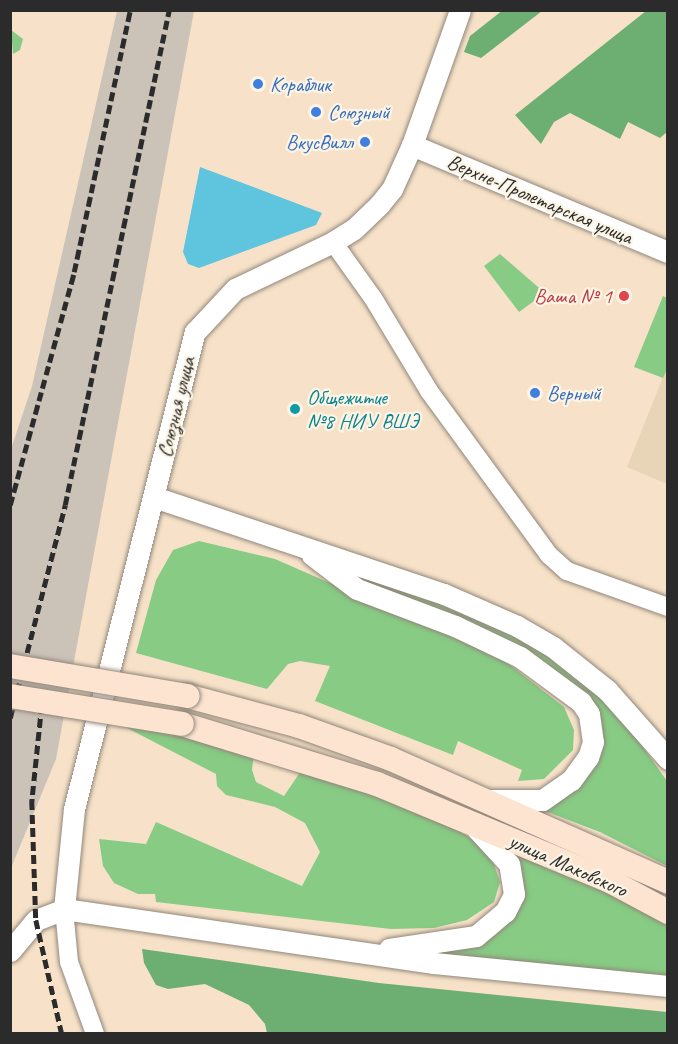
<!DOCTYPE html>
<html>
<head>
<meta charset="utf-8">
<style>
  body { margin:0 }
  #map { position:relative; width:678px; height:1044px; overflow:hidden; background:#f7e2c9; font-family:Caveat,sans-serif }
  div>[style] { position:absolute }
  [style*='--x'] { left:calc(var(--x)*1px); top:calc(var(--y)*1px); width:calc(var(--w)*1px); rotate:calc(var(--a)*1deg) }
  .built>* { inset:0; background:#e8d4b7 }
  .industrial>* { inset:0; background:#cbc2b8 }
  .green>* { inset:0; background:#87cb84 }
  .forest>* { inset:0; background:#6daf72 }
  .water>* { inset:0; background:#5fc4dd }
  .roads { filter:drop-shadow(0 0 2px #91867a) drop-shadow(0 0 2px #91867a) }
  .minor>* { height:18px; margin:-9px; padding:0 9px; transform-origin:9px; border-radius:9px; background:#fff }
  .tertiary>* { height:21px; margin:-10.5px; padding:0 10.5px; transform-origin:10.5px; border-radius:10.5px; background:#fff }
  .secondary>* { height:24px; margin:-12px; padding:0 12px; transform-origin:12px; border-radius:12px; background:#fde4d0 }
  .rail>* { height:4.5px; margin-top:-2.25px; transform-origin:0; background:repeating-linear-gradient(90deg,#2b2b2b 0 9px,transparent 0 13.5px) }
  .bridges { filter:drop-shadow(0 0 2px #91867a) drop-shadow(0 0 2px #91867a) }
  .secondary-bridge>* { height:24px; margin:-12px; padding:0 12px; transform-origin:12px; border-radius:12px; background:#fde4d0 }
  .dots>* { width:16px; height:16px; translate:-50% -50%; box-sizing:border-box; border:3px solid #fcf5e5; border-radius:50% }
  span { translate:-50% -50%; white-space:nowrap; text-align:center; line-height:1.15; -webkit-text-stroke:4.5px #fcf5e5; paint-order:stroke }
  .shop-label { font-size:21px; color:#366cbe }
  .left { translate:0 -50%; text-align:left }
  .right { translate:-100% -50%; text-align:right }
  .street-label { font-size:21px; color:#2b2b2b }
  .health-label { font-size:21px; color:#be3a42 }
  .culture-label { font-size:21px; color:#0d838f }
  .frame { position:absolute; inset:0; border:12px solid #2b2b2b; pointer-events:none }
</style>
</head>
<body>
<div id="map">
  <div class="built">
    <i style="clip-path:polygon(667px 367px,667px 484px,627px 467px)"></i>
  </div>
  <div class="industrial">
    <i style="clip-path:polygon(117px 11px,194px 11px,56px 759px,11px 868px,11px 449px,32px 386px)"></i>
  </div>
  <div class="green">
    <i style="clip-path:polygon(11px 30px,23px 39px,20px 50px,13px 54px)"></i>
    <i style="clip-path:polygon(500px 254px,545px 293px,519px 312px,484px 266px)"></i>
    <i style="clip-path:polygon(663px 296px,667px 298px,668px 367px,663px 378px,634px 367px)"></i>
    <i style="clip-path:polygon(199px 541px,275px 559px,501px 658px,564px 707px,574px 730px,573px 750px,544px 779px,518px 781px,522px 770px,458px 741px,453px 755px,315px 701px,330px 666px,300px 661px,288px 664px,267px 689px,136px 653px,156px 580px,173px 550px)"></i>
    <i style="clip-path:polygon(356px 572px,432px 596px,545px 650px,602px 700px,633px 733px,667px 781px,667px 866px,600px 832px,542px 810px,585px 774px,591px 704px,362px 584px)"></i>
    <i style="clip-path:polygon(131px 725px,254px 753px,252px 770px,256px 782px,284px 796px,303px 768px,456px 829px,476px 842px,493px 861px,500px 882px,494px 902px,467px 920px,434px 928px,391px 929px,156px 902px,155px 894px,138px 894px,114px 883px,103px 866px,99px 839px,146px 844px,156px 822px,302px 886px,320px 852px,305px 823px,275px 807px,226px 795px,217px 786px,216px 774px,127px 728px)"></i>
    <i style="clip-path:polygon(512px 849px,667px 921px,667px 977px,426px 953px,449px 951px,496px 935px,510px 920px,518px 861px)"></i>
  </div>
  <div class="forest">
    <i style="clip-path:polygon(503px 10px,542px 11px,481px 58px,464px 52px,470px 36px)"></i>
    <i style="clip-path:polygon(646px 11px,667px 11px,667px 132px,660px 138px,628px 122px,620px 139px,570px 113px,554px 122px,541px 144px,515px 115px)"></i>
    <i style="clip-path:polygon(142px 949px,379px 983px,667px 1012px,667px 1033px,267px 1033px,265px 1024px,249px 1005px,205px 984px,168px 989px,156px 985px,144px 963px)"></i>
  </div>
  <div class="water">
    <i style="clip-path:polygon(200px 167px,322px 213px,316px 225px,199px 268px,188px 264px,183px 252px)"></i>
  </div>
  <div class="roads">
    <div class="minor">
      <i style="--x:333;--y:242;--w:69;--a:54.5"></i>
      <i style="--x:373;--y:298;--w:109;--a:58.9"></i>
      <i style="--x:429;--y:391;--w:203;--a:53.8"></i>
      <i style="--x:549;--y:555;--w:24;--a:42"></i>
      <i style="--x:567;--y:571;--w:107;--a:19.6"></i>
      <i style="--x:64;--y:909;--w:53;--a:84.6"></i>
      <i style="--x:69;--y:962;--w:77;--a:70.1"></i>
    </div>
    <div class="tertiary">
      <i style="--x:412;--y:145;--w:277;--a:22.7"></i>
      <i style="--x:154;--y:497;--w:306;--a:18.5"></i>
      <i style="--x:444;--y:594;--w:80;--a:23.7"></i>
      <i style="--x:517;--y:626;--w:42;--a:30.3"></i>
      <i style="--x:553;--y:647;--w:69;--a:38.5"></i>
      <i style="--x:607;--y:690;--w:92;--a:48.5"></i>
      <i style="--x:312;--y:555;--w:56;--a:37.1"></i>
      <i style="--x:357;--y:589;--w:105;--a:20.7"></i>
      <i style="--x:455;--y:626;--w:72;--a:25.5"></i>
      <i style="--x:520;--y:657;--w:76;--a:36.4"></i>
      <i style="--x:581;--y:702;--w:14;--a:56"></i>
      <i style="--x:589;--y:714;--w:28;--a:82"></i>
      <i style="--x:593;--y:742;--w:16;--a:108"></i>
      <i style="--x:588;--y:757;--w:29;--a:126"></i>
      <i style="--x:571;--y:780;--w:35;--a:145"></i>
      <i style="--x:542;--y:800;--w:53;--a:180"></i>
      <i style="--x:64;--y:909;--w:100;--a:-84.3"></i>
      <i style="--x:74;--y:809;--w:492;--a:-75.8"></i>
      <i style="--x:195;--y:332;--w:59;--a:-47.1"></i>
      <i style="--x:235;--y:289;--w:109;--a:-25.6"></i>
      <i style="--x:333;--y:242;--w:25;--a:-32"></i>
      <i style="--x:354;--y:229;--w:35;--a:-44"></i>
      <i style="--x:379;--y:205;--w:21;--a:-51"></i>
      <i style="--x:392;--y:189;--w:48;--a:-65.6"></i>
      <i style="--x:412;--y:145;--w:143;--a:-70.4"></i>
      <i style="--x:389;--y:949;--w:88;--a:-8.5"></i>
      <i style="--x:476;--y:936;--w:38;--a:-40"></i>
      <i style="--x:505;--y:912;--w:20;--a:-63"></i>
      <i style="--x:514;--y:894;--w:30;--a:-99"></i>
      <i style="--x:509;--y:864;--w:49;--a:-132.5"></i>
      <i style="--x:10;--y:951;--w:40;--a:-50"></i>
      <i style="--x:36;--y:920;--w:30;--a:-21"></i>
      <i style="--x:64;--y:909;--w:374;--a:8.3"></i>
      <i style="--x:434;--y:963;--w:235;--a:5.6"></i>
    </div>
    <div class="secondary">
      <i style="--x:187;--y:696;--w:116;--a:15"></i>
      <i style="--x:299;--y:726;--w:98;--a:19.7"></i>
      <i style="--x:391;--y:759;--w:303;--a:23.9"></i>
      <i style="--x:182;--y:724;--w:204;--a:17.1"></i>
      <i style="--x:377;--y:784;--w:255;--a:22.6"></i>
      <i style="--x:612;--y:882;--w:64;--a:28.2"></i>
    </div>
  </div>
  <div class="rail">
    <i style="--x:10;--y:505;--w:242;--a:-74.6"></i>
    <i style="--x:74;--y:272;--w:268;--a:-77.9"></i>
    <i style="--x:42;--y:705;--w:97;--a:95.9"></i>
    <i style="--x:32;--y:801;--w:119;--a:88.1"></i>
    <i style="--x:36;--y:920;--w:117;--a:77.2"></i>
    <i style="--x:10;--y:718;--w:220;--a:-75.5"></i>
    <i style="--x:65;--y:505;--w:506;--a:-78.13"></i>
  </div>
  <div class="bridges">
    <div class="secondary-bridge">
      <i style="--x:10;--y:666;--w:180;--a:9.6"></i>
      <i style="--x:10;--y:696;--w:174;--a:9.2"></i>
    </div>
  </div>
  <div class="dots">
    <i style="left:258px;top:84px;background:#3f7fe0"></i>
    <i style="left:316px;top:112px;background:#3f7fe0"></i>
    <i style="left:365px;top:142px;background:#3f7fe0"></i>
    <i style="left:624px;top:296px;background:#e0444e"></i>
    <i style="left:535px;top:393px;background:#3f7fe0"></i>
    <i style="left:295px;top:409px;background:#0f9aa8"></i>
  </div>
  <div class="shop-label">
    <span class="left" style="left:270px;top:84px">Кораблик</span>
    <span class="left" style="left:328px;top:112px">Союзный</span>
    <span class="right" style="left:353px;top:142px">ВкусВилл</span>
    <span class="left" style="left:547px;top:393px">Верный</span>
  </div>
  <div class="street-label">
    <span style="left:540px;top:199px;rotate:23deg">Верхне-Пролетарская улица</span>
    <span style="left:176px;top:407px;rotate:-76deg">Союзная улица</span>
    <span style="left:568px;top:865px;rotate:24deg">улица Маковского</span>
  </div>
  <div class="health-label">
    <span class="right" style="left:612px;top:296px">Ваша № 1</span>
  </div>
  <div class="culture-label">
    <span class="left" style="left:307px;top:409px">Общежитие<br>№8 НИУ ВШЭ</span>
  </div>
  <div class="frame"></div>
</div>
</body>
</html>
